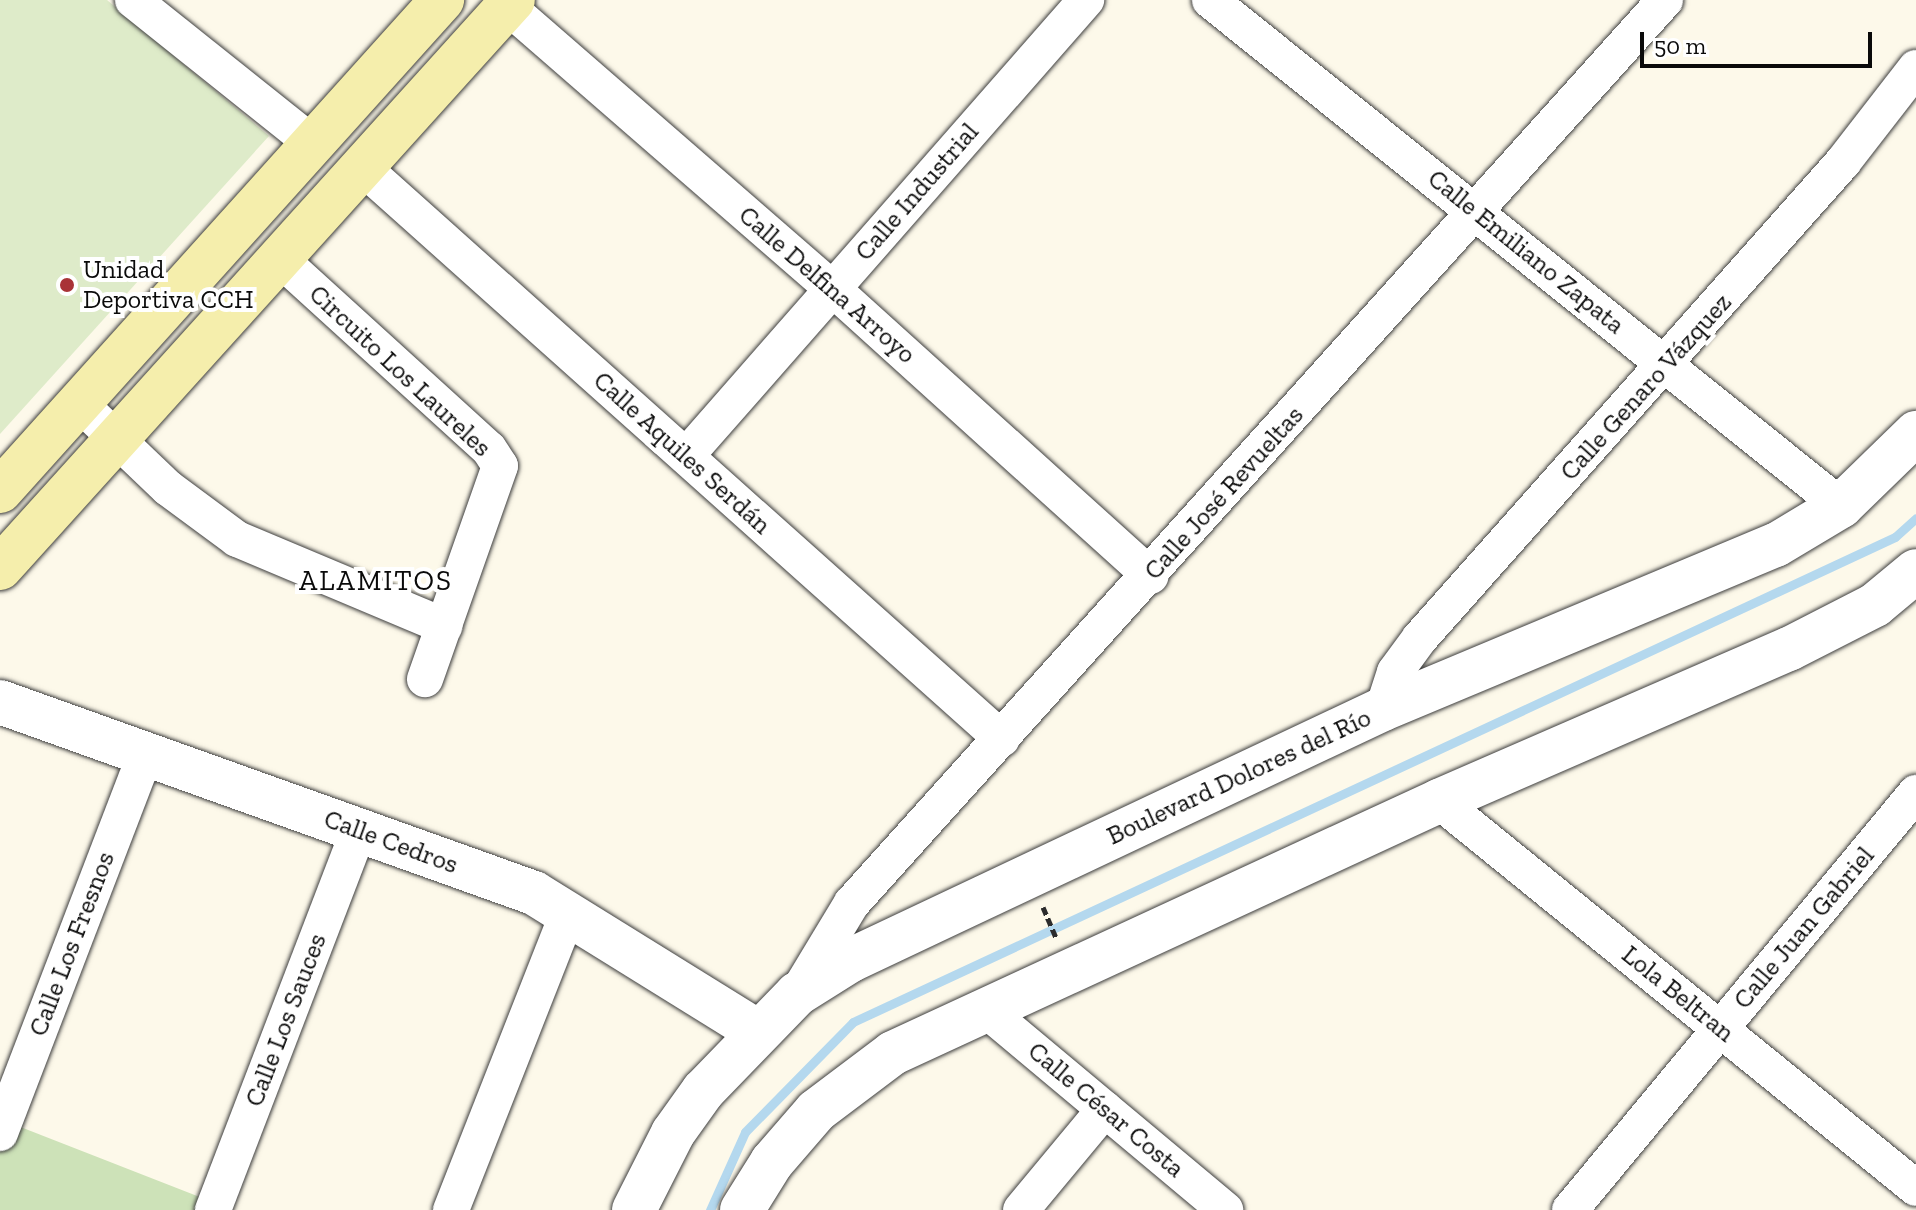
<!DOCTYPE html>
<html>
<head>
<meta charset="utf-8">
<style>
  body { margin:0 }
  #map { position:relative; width:1916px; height:1210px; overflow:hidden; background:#fdf9ea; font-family:"Zilla Slab",serif }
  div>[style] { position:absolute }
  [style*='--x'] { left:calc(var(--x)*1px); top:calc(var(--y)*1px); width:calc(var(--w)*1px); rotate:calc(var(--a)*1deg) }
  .green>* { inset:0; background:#cde2b8 }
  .pitch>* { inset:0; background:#deebc9 }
  .stream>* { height:9px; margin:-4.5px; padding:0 4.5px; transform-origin:4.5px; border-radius:4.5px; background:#b4d8ee }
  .path>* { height:5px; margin-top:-2.5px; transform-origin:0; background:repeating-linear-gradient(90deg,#2c2c2c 0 8px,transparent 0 12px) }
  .roads { filter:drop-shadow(0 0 2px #3d3d3d) drop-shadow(0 0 2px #3d3d3d) }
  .minor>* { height:36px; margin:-18px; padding:0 18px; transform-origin:18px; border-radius:18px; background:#fff }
  .tertiary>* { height:44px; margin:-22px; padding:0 22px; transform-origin:22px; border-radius:22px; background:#fff }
  .secondary>* { height:44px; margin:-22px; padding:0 22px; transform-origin:22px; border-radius:22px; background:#f5eeac }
  .dots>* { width:22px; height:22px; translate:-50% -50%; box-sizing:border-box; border:4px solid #fff; border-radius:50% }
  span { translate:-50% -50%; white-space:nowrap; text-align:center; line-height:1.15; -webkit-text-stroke:8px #fff; paint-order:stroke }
  .street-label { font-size:26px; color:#0a0a0a }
  .poi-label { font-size:26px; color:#0a0a0a }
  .left { translate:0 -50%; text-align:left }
  .neighbourhood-label { font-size:28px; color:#0a0a0a; letter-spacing:2px }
  .scale { position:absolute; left:1640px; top:32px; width:232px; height:36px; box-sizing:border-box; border:4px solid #0a0a0a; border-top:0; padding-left:10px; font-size:24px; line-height:28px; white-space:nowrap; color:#0a0a0a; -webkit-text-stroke:6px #fff; paint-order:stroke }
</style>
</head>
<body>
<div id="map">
  <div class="green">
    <i style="clip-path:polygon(0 1119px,233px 1210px,0 1210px)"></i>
  </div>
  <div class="pitch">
    <i style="clip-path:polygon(0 0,107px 0,269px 136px,0 434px)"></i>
  </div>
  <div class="stream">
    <i style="--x:710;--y:1210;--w:85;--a:-65.8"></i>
    <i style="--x:745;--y:1132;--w:154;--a:-45.5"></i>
    <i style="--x:853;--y:1022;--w:1149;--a:-24.96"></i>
    <i style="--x:1895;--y:537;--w:28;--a:-42"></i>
  </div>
  <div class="path">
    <i style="--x:1043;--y:907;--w:34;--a:67"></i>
  </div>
  <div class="roads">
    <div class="minor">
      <i style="--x:133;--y:0;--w:229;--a:38.6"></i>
      <i style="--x:1210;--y:0;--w:809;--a:38.73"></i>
      <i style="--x:507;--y:6;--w:432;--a:41"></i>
      <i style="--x:833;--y:289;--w:428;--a:42.1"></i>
      <i style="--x:362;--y:167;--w:858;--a:41.79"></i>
      <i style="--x:280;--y:259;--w:282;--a:42.3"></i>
      <i style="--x:489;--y:449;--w:20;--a:57"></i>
      <i style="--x:500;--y:466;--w:226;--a:109.4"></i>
      <i style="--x:79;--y:403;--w:123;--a:43.7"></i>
      <i style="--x:168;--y:488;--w:86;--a:36.5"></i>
      <i style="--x:237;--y:539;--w:225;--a:22.8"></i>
      <i style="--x:686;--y:456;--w:607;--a:-48.74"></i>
      <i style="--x:1383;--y:709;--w:39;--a:-72"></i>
      <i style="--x:1395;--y:672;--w:42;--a:-53.7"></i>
      <i style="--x:1420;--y:638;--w:637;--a:-48.37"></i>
      <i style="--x:1843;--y:162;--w:119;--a:-52.2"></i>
      <i style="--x:1439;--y:801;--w:614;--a:39.05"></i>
      <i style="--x:797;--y:994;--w:106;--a:-58.9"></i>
      <i style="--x:852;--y:903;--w:1215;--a:-48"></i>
      <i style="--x:986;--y:1010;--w:312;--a:39.9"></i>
      <i style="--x:0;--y:1133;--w:405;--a:-69"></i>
      <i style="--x:213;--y:1210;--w:407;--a:-69"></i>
      <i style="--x:451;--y:1210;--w:321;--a:-68.5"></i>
      <i style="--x:1021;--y:1210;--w:131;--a:-50.3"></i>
      <i style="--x:1570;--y:1210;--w:542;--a:-50.32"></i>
    </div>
    <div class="tertiary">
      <i style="--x:0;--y:702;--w:567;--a:19.68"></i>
      <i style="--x:534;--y:893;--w:262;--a:31.8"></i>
      <i style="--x:634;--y:1210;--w:86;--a:-63.1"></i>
      <i style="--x:673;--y:1133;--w:52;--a:-54.5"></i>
      <i style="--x:703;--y:1091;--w:135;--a:-45.9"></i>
      <i style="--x:797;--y:994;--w:64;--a:-32.2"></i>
      <i style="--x:851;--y:960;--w:588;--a:-25.26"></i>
      <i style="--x:1383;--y:709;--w:426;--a:-22.7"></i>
      <i style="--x:1776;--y:545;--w:76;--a:-31"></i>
      <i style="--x:1841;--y:506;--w:105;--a:-44.2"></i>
      <i style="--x:742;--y:1210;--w:57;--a:-58"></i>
      <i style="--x:772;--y:1162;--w:67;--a:-49.2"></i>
      <i style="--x:816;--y:1111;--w:96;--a:-37"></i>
      <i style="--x:893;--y:1053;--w:601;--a:-24.78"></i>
      <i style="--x:1439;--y:801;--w:382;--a:-23.5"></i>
      <i style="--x:1789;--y:649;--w:97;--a:-27.1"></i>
      <i style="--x:1875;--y:605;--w:53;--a:-39.7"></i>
    </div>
    <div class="secondary">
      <i style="--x:0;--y:491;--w:661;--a:-48.01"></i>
      <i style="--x:0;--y:568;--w:765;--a:-47.91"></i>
    </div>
  </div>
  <div class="dots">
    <i style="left:67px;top:285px;background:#a93337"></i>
  </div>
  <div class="street-label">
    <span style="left:917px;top:192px;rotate:-49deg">Calle Industrial</span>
    <span style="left:1526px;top:252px;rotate:39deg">Calle Emiliano Zapata</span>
    <span style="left:827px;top:285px;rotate:41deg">Calle Delfina Arroyo</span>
    <span style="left:400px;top:371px;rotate:43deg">Circuito Los Laureles</span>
    <span style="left:1646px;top:387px;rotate:-48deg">Calle Genaro Vázquez</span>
    <span style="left:682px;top:453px;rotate:42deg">Calle Aquiles Serdán</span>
    <span style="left:1224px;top:493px;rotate:-48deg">Calle José Revueltas</span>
    <span style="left:1239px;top:777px;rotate:-25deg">Boulevard Dolores del Río</span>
    <span style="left:391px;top:842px;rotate:20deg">Calle Cedros</span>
    <span style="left:1804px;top:928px;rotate:-50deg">Calle Juan Gabriel</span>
    <span style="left:72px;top:944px;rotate:-69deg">Calle Los Fresnos</span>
    <span style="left:1678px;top:994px;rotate:39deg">Lola Beltran</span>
    <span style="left:286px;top:1020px;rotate:-69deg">Calle Los Sauces</span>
    <span style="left:1106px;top:1110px;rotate:40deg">Calle César Costa</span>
  </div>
  <div class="poi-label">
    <span class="left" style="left:83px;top:285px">Unidad<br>Deportiva CCH</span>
  </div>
  <div class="neighbourhood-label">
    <span style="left:376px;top:581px">ALAMITOS</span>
  </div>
  <div class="scale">50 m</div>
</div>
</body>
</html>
